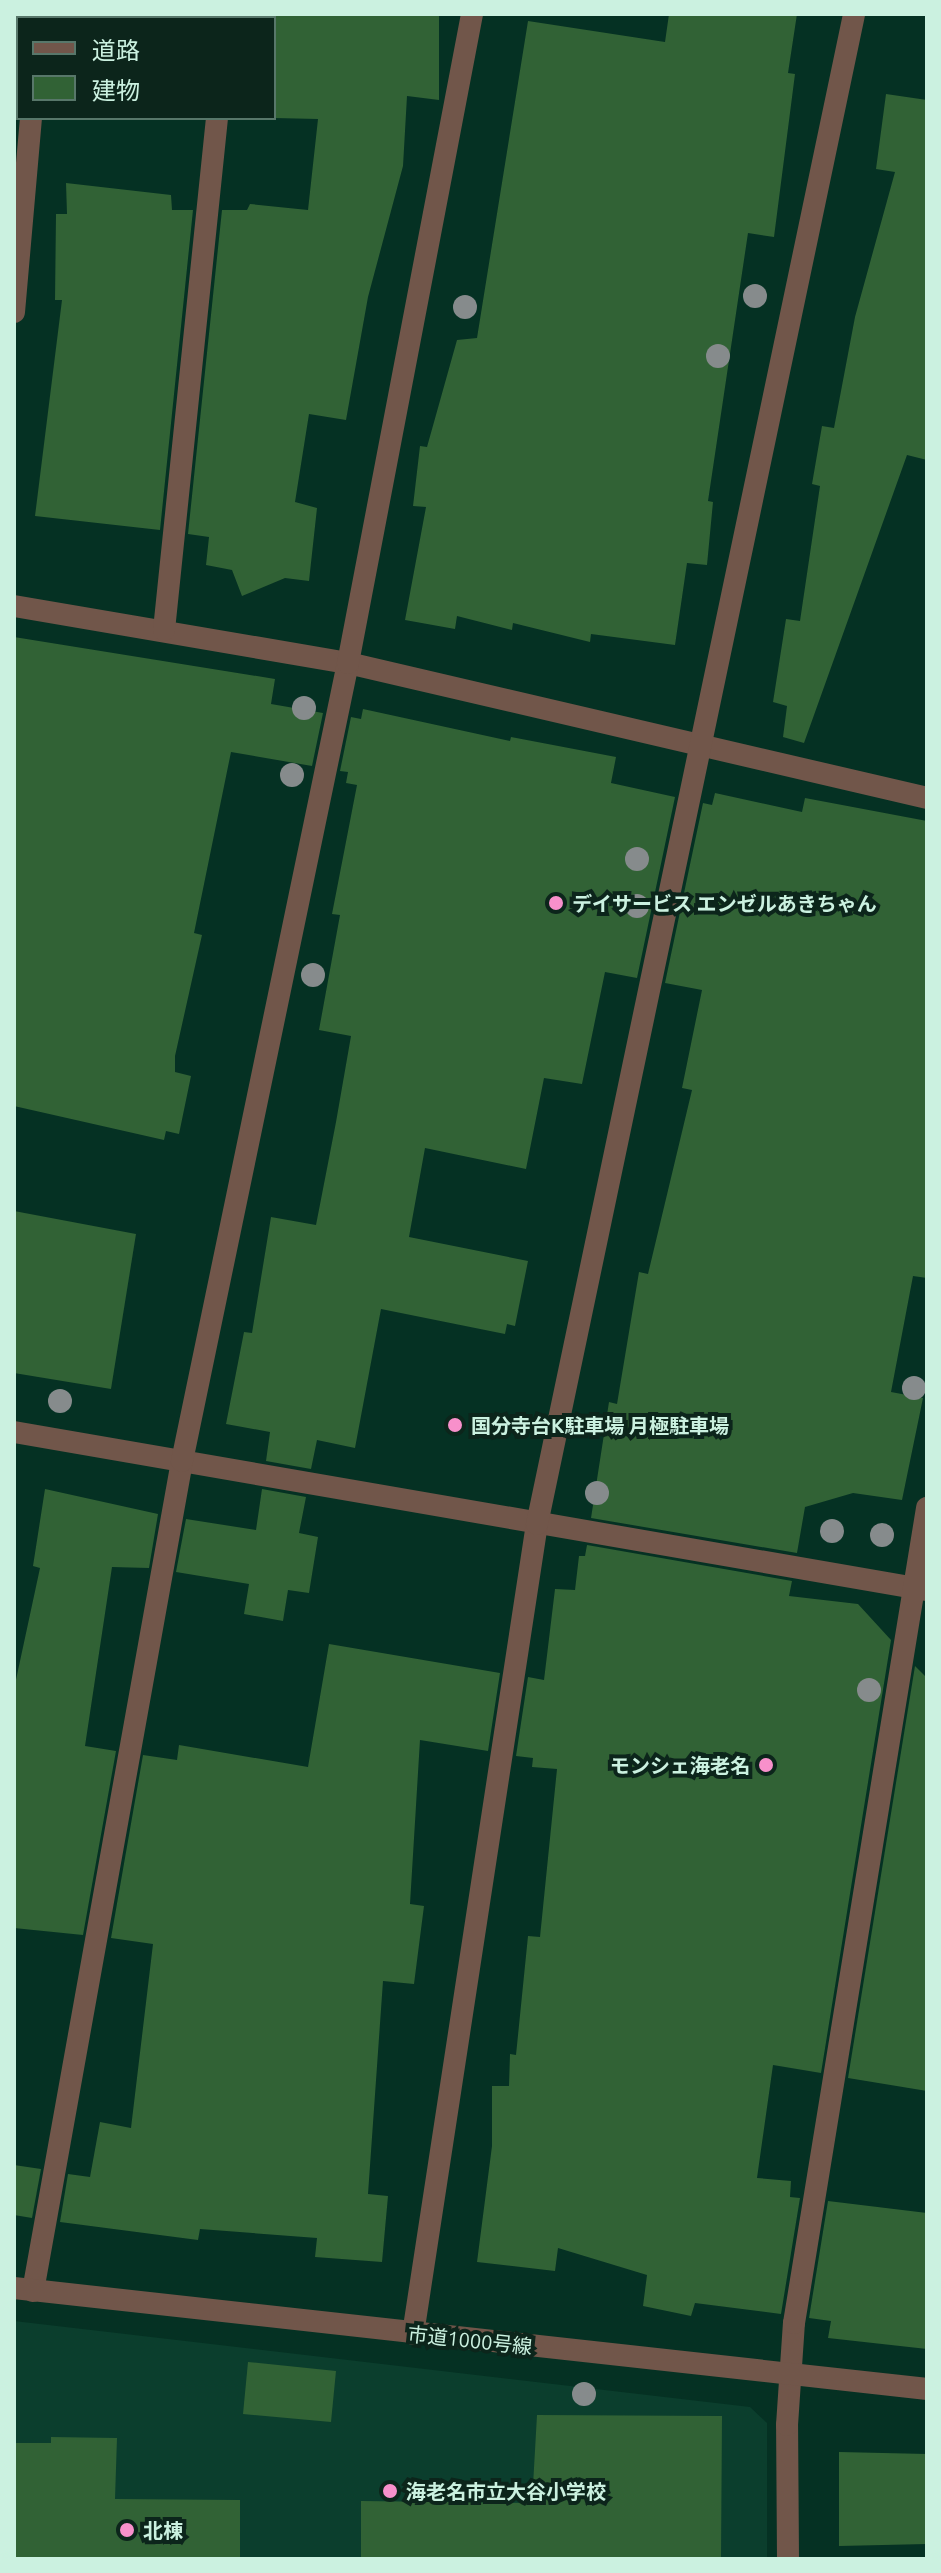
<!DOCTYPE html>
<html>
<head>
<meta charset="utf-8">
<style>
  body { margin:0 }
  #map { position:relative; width:941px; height:2573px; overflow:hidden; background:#053123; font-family:Ubuntu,"Noto Sans JP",sans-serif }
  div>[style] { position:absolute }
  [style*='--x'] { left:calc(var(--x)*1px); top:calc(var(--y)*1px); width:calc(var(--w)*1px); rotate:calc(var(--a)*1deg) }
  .built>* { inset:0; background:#0b3e2d }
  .building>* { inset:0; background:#316235 }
  .minor>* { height:22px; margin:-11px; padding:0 11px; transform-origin:11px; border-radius:11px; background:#71564a }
  .tertiary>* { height:22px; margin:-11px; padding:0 11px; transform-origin:11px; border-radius:11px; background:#71564a }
  .trees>* { width:24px; height:24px; margin:-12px; border-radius:50%; background:#868b8c }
  .dots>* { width:22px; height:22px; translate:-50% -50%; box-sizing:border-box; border:4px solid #0c251b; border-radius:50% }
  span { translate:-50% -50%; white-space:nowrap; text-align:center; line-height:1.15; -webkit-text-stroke:8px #0c251b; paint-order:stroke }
  .poi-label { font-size:20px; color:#cbf1e0; font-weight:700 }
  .left { translate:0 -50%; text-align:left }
  .right { translate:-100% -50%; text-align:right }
  .street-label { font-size:20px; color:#cbf1e0 }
  .frame { position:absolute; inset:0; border:16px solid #cbf1e0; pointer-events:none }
  .legend { position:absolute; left:16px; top:16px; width:260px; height:104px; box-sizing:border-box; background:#0c251b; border:2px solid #58776a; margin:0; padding:10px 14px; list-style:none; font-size:24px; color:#cbf1e0 }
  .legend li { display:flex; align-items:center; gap:16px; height:40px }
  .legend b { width:40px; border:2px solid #58776a }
</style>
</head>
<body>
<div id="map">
  <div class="built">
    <i style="clip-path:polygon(14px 2321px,750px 2407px,767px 2423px,767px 2559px,14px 2559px)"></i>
  </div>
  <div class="building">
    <i style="clip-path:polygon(274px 14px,439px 14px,439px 100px,407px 96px,403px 166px,368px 297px,346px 420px,309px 414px,295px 502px,317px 508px,309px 581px,285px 578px,242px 596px,232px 570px,206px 565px,209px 537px,188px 534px,222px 210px,247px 210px,250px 204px,308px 210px,318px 119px,274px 118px)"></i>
    <i style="clip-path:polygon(669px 14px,797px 14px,788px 73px,795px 74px,774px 237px,748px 233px,708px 501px,713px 502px,707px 565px,687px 563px,675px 645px,591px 634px,590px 642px,513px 623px,512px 630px,457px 616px,455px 629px,405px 620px,426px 507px,413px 506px,420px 446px,427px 447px,457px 340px,477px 338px,528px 21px,665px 42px)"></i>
    <i style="clip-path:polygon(886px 94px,927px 100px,927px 460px,907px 455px,804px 743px,783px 737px,787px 706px,773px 702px,786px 619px,800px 621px,820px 486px,812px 484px,822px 426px,834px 428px,855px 317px,895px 172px,876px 169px)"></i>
    <i style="clip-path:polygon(66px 183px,171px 195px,172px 210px,193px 210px,160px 530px,35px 516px,62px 300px,55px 300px,56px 214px,67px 214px)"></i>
    <i style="clip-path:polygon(14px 637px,275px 679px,271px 704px,323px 713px,312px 766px,231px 752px,194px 933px,202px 935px,175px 1056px,175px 1072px,191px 1076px,179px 1134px,166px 1131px,164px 1140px,14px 1106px)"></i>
    <i style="clip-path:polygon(363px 709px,510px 741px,511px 737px,616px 757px,611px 783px,675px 797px,637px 978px,605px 972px,582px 1084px,544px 1078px,526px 1169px,425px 1148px,409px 1237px,528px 1261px,515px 1326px,507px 1324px,505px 1334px,381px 1309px,355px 1448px,317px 1440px,311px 1469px,266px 1461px,270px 1432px,226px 1424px,244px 1332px,252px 1333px,271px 1217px,316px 1225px,336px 1122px,351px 1036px,319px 1030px,340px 915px,332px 914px,357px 785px,346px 783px,348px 772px,340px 771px,351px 717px,361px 719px)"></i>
    <i style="clip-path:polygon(715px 793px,802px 812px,805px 798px,927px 821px,927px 1278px,913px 1276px,891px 1392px,923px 1398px,902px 1500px,853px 1493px,805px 1507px,797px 1553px,591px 1518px,609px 1402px,617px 1404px,639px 1272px,648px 1274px,692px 1090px,682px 1088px,702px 990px,665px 983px,703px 803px,712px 805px)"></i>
    <i style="clip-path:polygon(14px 1211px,136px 1234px,111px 1389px,14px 1373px)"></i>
    <i style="clip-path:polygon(45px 1489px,158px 1514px,149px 1568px,112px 1567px,85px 1746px,116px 1751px,83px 1935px,14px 1928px,14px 1689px,40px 1568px,33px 1566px)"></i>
    <i style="clip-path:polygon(262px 1489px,306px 1497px,299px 1533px,318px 1537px,309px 1593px,288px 1590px,283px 1621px,244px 1614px,249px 1584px,176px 1572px,186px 1519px,256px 1530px)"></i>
    <i style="clip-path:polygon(587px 1545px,792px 1581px,789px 1596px,858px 1604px,891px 1640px,821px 2073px,773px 2065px,757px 2178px,791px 2181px,790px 2197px,800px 2198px,781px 2314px,695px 2303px,691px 2316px,643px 2306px,647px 2275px,558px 2248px,555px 2271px,477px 2262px,492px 2146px,492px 2086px,509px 2086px,510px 2054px,516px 2055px,528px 1936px,540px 1937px,557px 1769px,532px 1767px,533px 1758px,516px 1756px,528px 1677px,544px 1680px,555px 1589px,575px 1590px,579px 1556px,585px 1556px)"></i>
    <i style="clip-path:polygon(329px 1644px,500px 1673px,488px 1751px,420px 1740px,410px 1904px,424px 1906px,414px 1984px,383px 1981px,368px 2194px,388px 2196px,382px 2262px,315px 2257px,317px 2238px,200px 2229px,198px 2240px,60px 2222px,68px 2174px,90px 2177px,100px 2122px,131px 2128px,153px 1944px,111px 1938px,143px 1755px,177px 1760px,179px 1745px,308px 1767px)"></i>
    <i style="clip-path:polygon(915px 1666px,927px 1678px,927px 2091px,848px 2078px)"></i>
    <i style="clip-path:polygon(14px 2165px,41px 2169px,32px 2218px,14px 2215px)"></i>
    <i style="clip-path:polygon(828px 2201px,927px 2213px,927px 2349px,828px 2338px,831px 2321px,809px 2318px)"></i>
    <i style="clip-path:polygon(248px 2362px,336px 2371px,331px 2422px,243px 2414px)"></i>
    <i style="clip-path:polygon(537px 2415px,722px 2416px,721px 2559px,361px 2559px,361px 2501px,532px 2503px)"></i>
    <i style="clip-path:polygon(51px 2437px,117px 2438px,115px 2499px,240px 2500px,240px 2559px,14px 2559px,14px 2443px,51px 2443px)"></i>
    <i style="clip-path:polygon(839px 2452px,927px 2454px,927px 2544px,839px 2546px)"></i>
  </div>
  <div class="minor">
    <i style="--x:23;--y:14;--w:4;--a:76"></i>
    <i style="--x:209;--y:14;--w:4;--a:76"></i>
    <i style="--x:14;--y:109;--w:4;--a:-14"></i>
    <i style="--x:14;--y:312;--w:195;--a:-85"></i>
    <i style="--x:14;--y:606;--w:339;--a:9.7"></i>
    <i style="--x:348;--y:663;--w:595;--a:13.12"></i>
    <i style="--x:164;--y:630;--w:515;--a:-84.09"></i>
    <i style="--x:14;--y:1432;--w:927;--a:9.82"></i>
    <i style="--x:33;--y:2291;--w:843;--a:-79.82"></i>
    <i style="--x:182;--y:1461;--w:815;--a:-78.25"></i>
    <i style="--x:348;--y:663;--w:661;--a:-79.18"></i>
    <i style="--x:413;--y:2334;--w:819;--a:-81.3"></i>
    <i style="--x:537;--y:1524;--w:1543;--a:-78.14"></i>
    <i style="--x:788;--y:2559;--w:134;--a:-90.4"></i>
    <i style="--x:787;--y:2425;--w:102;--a:-86.1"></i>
    <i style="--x:794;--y:2323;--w:826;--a:-80.73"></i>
  </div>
  <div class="tertiary">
    <i style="--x:14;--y:2288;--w:919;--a:6.31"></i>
  </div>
  <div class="trees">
    <i style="left:755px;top:296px"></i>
    <i style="left:465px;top:307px"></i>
    <i style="left:718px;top:356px"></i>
    <i style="left:304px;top:708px"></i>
    <i style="left:292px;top:775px"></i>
    <i style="left:637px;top:859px"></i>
    <i style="left:637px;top:906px"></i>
    <i style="left:313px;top:975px"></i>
    <i style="left:914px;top:1388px"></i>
    <i style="left:60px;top:1401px"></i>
    <i style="left:597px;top:1493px"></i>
    <i style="left:832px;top:1531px"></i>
    <i style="left:882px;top:1535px"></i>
    <i style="left:869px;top:1690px"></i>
    <i style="left:584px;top:2394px"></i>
  </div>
  <div class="dots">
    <i style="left:556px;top:903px;background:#f890cb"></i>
    <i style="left:455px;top:1425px;background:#f890cb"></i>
    <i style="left:766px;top:1765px;background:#f890cb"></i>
    <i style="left:390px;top:2491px;background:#f890cb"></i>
    <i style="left:127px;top:2530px;background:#f890cb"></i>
  </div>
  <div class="poi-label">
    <span class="left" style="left:572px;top:903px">デイサービス エンゼルあきちゃん</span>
    <span class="left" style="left:471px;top:1425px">国分寺台K駐車場 月極駐車場</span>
    <span class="right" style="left:750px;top:1765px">モンシェ海老名</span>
    <span class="left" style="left:406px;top:2491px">海老名市立大谷小学校</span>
    <span class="left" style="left:143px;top:2530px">北棟</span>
  </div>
  <div class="street-label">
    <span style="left:470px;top:2340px;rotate:6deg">市道1000号線</span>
  </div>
  <div class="frame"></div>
  <ul class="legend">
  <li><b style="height:10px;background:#71564a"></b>道路</li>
  <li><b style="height:22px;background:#316235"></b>建物</li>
  </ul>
</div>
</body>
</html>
